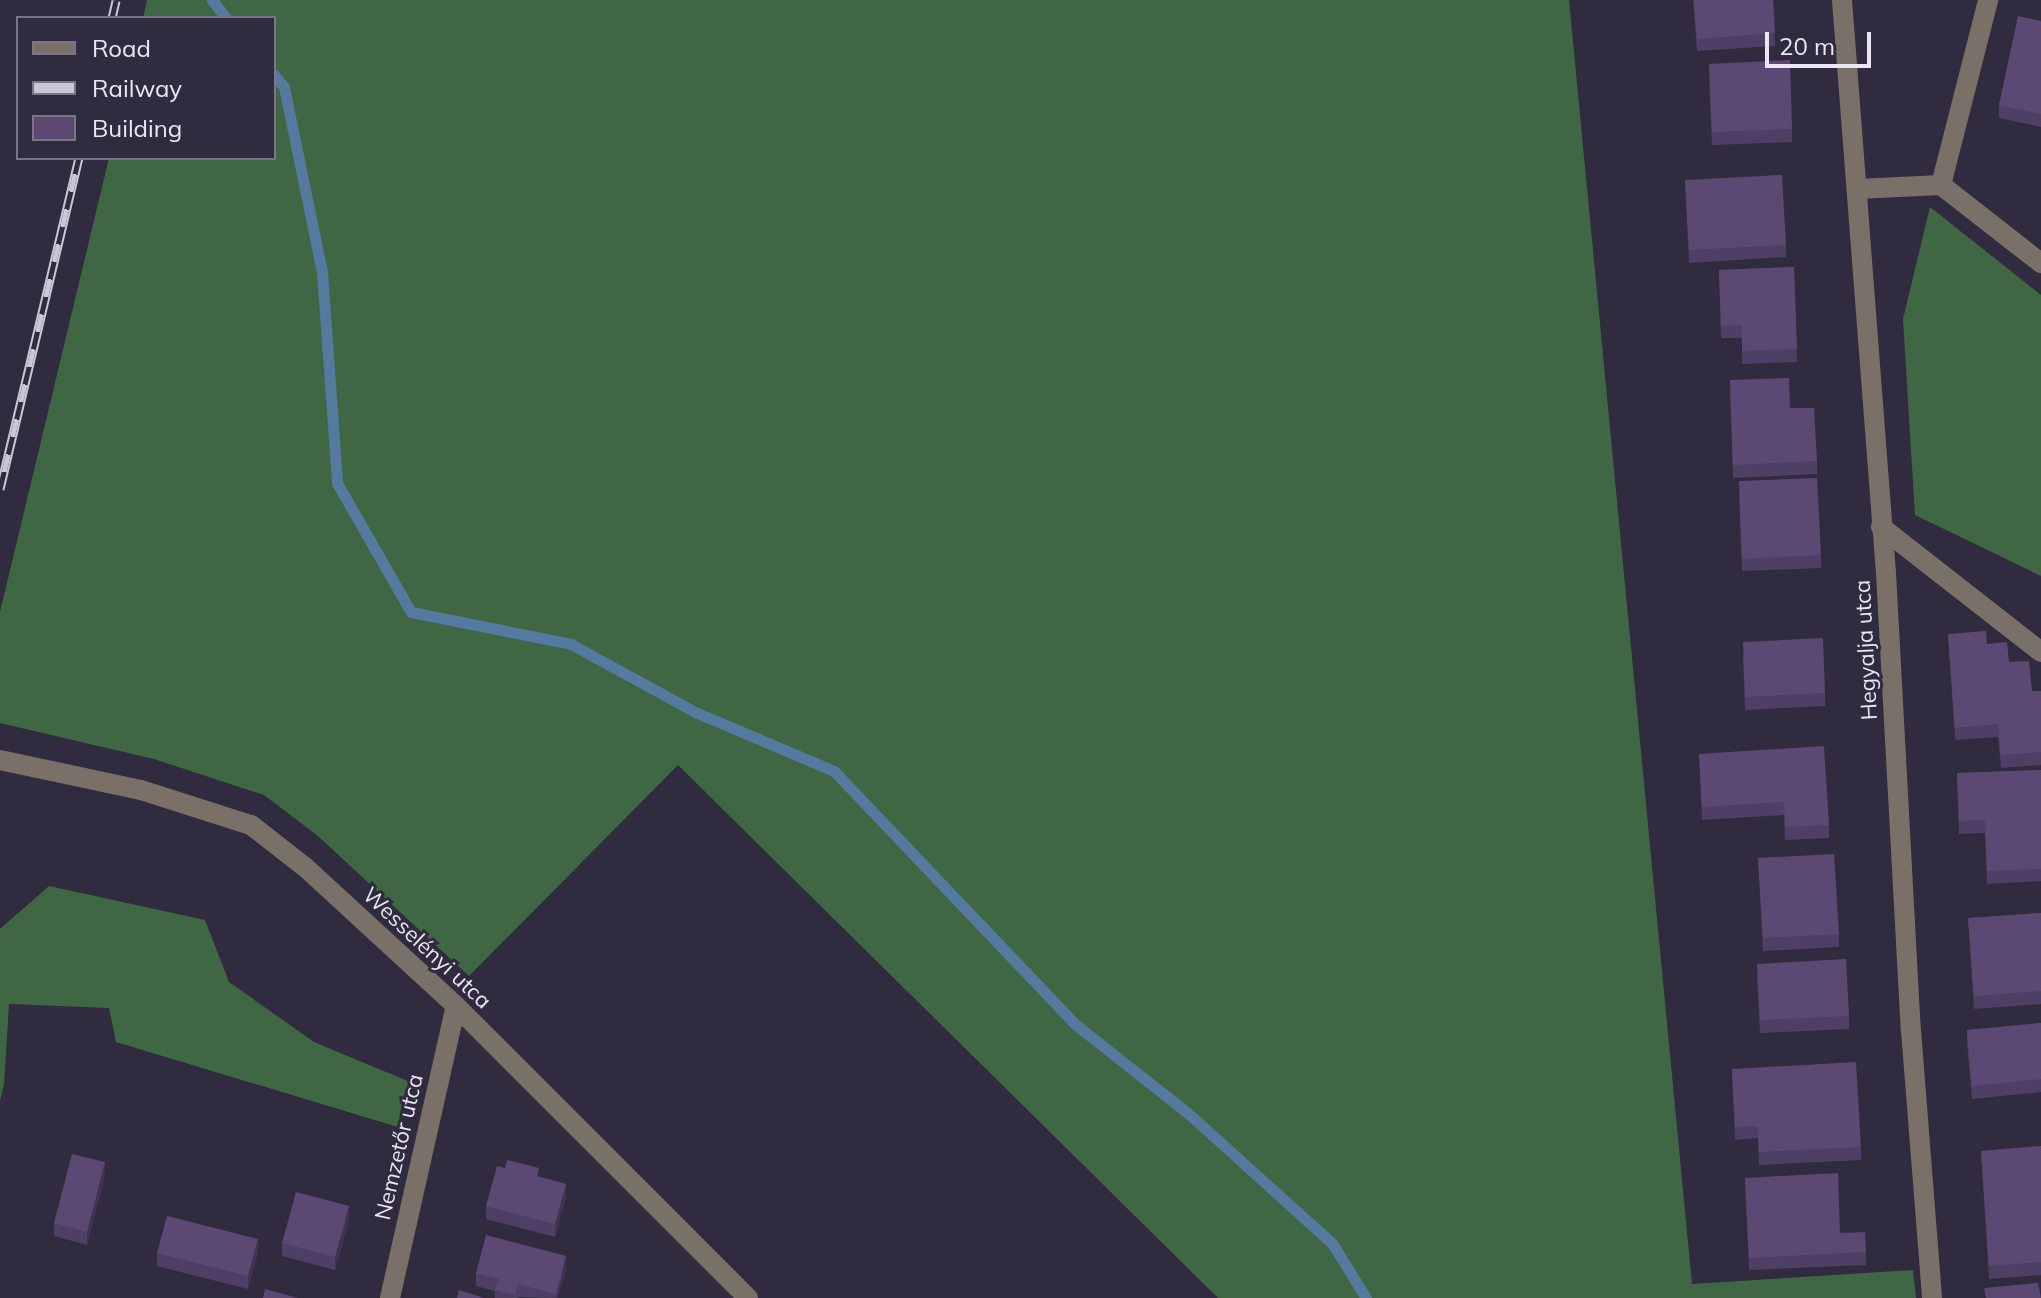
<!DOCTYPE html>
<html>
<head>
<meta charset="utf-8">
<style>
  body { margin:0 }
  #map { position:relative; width:2041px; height:1298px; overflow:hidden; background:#312b3f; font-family:Mulish,sans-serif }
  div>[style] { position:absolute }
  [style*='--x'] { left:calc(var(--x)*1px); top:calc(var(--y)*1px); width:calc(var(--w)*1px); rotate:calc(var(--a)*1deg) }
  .forest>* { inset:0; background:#406743 }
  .stream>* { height:11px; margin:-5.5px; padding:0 5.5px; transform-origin:5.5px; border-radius:5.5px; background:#56799f }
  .minor>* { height:20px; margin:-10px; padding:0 10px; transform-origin:10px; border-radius:10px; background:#797168 }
  .rail>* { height:9px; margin-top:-4.5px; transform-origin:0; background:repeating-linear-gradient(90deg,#312b3f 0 18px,#cbc7d6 0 36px); box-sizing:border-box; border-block:2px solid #cbc7d6 }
  .wall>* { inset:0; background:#4e3f64 }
  .shaded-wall>* { inset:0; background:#403351 }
  .building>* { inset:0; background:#5b4974 }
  span { translate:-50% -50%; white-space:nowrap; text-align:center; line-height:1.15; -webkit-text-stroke:6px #312b3f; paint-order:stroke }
  .street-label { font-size:22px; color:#eae6f4 }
  .legend { position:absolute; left:16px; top:16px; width:260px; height:144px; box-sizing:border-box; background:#312b3f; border:2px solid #7b7687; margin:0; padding:10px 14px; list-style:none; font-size:24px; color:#eae6f4 }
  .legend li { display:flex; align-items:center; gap:16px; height:40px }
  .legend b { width:40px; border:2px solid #7b7687 }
  .scale { position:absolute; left:1765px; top:32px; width:106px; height:36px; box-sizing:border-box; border:4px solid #eae6f4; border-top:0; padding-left:10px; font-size:24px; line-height:28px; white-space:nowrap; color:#eae6f4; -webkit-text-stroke:6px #312b3f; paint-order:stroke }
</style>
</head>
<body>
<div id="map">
  <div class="forest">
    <i style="clip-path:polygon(147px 0,1569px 0,1692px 1284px,1913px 1270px,1916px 1298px,1218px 1298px,678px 765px,469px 976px,318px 836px,264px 795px,154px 759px,0 723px,0 612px,109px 158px,274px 158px,274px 18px,143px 18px)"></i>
    <i style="clip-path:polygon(1930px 207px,2041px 295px,2041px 576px,1915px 515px,1903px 319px)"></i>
    <i style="clip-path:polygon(49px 886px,205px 920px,229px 982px,314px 1042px,410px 1082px,398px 1127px,116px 1042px,109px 1008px,9px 1004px,4px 1084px,0 1101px,0 929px)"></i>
  </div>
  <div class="stream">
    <i style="--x:212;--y:0;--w:23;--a:52"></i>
    <i style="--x:274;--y:75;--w:16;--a:50"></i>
    <i style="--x:284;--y:87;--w:189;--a:78.4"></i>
    <i style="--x:322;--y:272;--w:212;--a:85.9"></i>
    <i style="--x:337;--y:483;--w:149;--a:60.2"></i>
    <i style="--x:411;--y:612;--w:163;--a:11.3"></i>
    <i style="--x:571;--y:644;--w:141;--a:28.7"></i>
    <i style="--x:695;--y:712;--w:151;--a:23"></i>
    <i style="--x:834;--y:771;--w:349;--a:46.4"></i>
    <i style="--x:1075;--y:1024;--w:145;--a:38.3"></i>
    <i style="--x:1189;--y:1114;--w:193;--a:42.1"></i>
    <i style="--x:1332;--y:1243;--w:65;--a:58.3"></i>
  </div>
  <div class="minor">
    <i style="--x:1842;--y:0;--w:575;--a:85.61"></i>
    <i style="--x:1886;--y:573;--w:458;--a:86.9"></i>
    <i style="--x:1911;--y:1030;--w:269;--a:85.5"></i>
    <i style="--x:1941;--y:185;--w:191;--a:-75.7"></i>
    <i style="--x:1857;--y:189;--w:84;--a:-2.7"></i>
    <i style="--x:1941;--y:185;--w:127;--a:38"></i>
    <i style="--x:1881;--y:527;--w:203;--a:38"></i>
    <i style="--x:0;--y:760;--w:144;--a:12"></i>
    <i style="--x:141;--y:790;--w:115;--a:17.7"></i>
    <i style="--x:251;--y:825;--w:68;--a:37.9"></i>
    <i style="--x:305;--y:867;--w:205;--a:42.6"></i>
    <i style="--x:456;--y:1006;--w:413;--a:45"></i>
    <i style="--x:390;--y:1298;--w:299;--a:-77.3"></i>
  </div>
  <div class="rail">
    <i style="--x:112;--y:18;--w:18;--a:-77"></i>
    <i style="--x:0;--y:489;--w:340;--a:-76.6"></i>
  </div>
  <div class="wall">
    <i style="clip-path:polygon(1693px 0,1773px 0,1775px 46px,1697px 51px)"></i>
    <i style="clip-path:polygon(2041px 21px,2041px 127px,1999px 118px,1999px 105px)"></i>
    <i style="clip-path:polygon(1709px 77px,1792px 129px,1792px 142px,1712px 145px)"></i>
    <i style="clip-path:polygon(1685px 180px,1786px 245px,1786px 257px,1689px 263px)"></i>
    <i style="clip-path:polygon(1794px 267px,1797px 362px,1742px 364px,1742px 338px,1721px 338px,1719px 270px)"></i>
    <i style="clip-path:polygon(1730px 393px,1790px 408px,1817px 461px,1817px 474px,1733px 478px)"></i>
    <i style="clip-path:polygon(1739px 494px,1821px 555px,1821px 568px,1742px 571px)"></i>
    <i style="clip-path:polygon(1948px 634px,1987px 644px,2009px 662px,2032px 691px,2041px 691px,2041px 765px,2001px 768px,1998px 737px,1955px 740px)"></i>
    <i style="clip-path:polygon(1743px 655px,1825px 693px,1825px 706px,1745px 710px)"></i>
    <i style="clip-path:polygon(1699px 754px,1829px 825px,1829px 838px,1785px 840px,1784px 815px,1702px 820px)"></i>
    <i style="clip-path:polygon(2041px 770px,2041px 881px,1987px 884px,1985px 833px,1959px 834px,1957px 773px)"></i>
    <i style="clip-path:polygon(1758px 858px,1839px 934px,1839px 947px,1763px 951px)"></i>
    <i style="clip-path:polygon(2041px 913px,2041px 1004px,1974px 1009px,1968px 918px)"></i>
    <i style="clip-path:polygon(1757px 976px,1849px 1016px,1849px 1029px,1760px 1033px)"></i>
    <i style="clip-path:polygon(2041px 1023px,2041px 1092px,1972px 1099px,1967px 1043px,1967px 1030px)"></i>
    <i style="clip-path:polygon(1732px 1069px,1861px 1147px,1861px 1160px,1759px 1165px,1758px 1138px,1735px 1140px)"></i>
    <i style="clip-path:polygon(2041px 1146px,2041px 1275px,1989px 1279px,1981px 1151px)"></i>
    <i style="clip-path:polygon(105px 1175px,87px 1245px,54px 1236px,54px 1223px)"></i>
    <i style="clip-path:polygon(539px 1177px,566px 1197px,555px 1237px,486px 1219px,486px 1206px)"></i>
    <i style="clip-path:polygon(1745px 1178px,1840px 1233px,1866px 1252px,1866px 1265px,1749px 1270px)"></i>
    <i style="clip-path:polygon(349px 1219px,335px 1270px,282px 1256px,282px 1243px)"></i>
    <i style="clip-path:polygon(258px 1252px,248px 1289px,157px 1266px,157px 1253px)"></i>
    <i style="clip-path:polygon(566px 1269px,558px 1298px,518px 1297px,517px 1298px,495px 1298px,495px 1291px,476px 1286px,476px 1273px)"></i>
  </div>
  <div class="shaded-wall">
    <i style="clip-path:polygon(105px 1162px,105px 1175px,87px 1245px,87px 1232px)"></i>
    <i style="clip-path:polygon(566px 1184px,566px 1197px,555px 1237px,555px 1224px)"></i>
    <i style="clip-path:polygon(349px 1206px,349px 1219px,335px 1270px,335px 1257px)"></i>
    <i style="clip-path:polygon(258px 1239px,258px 1252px,248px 1289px,248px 1276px)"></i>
    <i style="clip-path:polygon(566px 1256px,566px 1269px,558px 1298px,556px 1298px)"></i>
  </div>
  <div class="building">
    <i style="clip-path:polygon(1694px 0,1773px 0,1775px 33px,1697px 39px)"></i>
    <i style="clip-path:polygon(2018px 16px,2041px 21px,2041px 114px,1999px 105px)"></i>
    <i style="clip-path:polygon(1790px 60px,1792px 129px,1712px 132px,1709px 64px)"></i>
    <i style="clip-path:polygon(1782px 175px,1786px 245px,1689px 250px,1685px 180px)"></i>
    <i style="clip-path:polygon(1794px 267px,1797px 349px,1742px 351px,1742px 325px,1721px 326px,1719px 270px)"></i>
    <i style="clip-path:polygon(1789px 378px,1790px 408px,1814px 408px,1817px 461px,1733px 465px,1730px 380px)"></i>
    <i style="clip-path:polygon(1817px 478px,1821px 555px,1742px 559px,1739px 481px)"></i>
    <i style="clip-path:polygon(1986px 631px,1987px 644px,2007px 642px,2009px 662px,2029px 661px,2032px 691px,2041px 691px,2041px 752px,2001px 755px,1998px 724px,1955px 728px,1948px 634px)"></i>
    <i style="clip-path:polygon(1823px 638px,1825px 693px,1745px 697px,1743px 642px)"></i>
    <i style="clip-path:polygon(1824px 746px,1829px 825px,1785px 827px,1784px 802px,1702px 807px,1699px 754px)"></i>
    <i style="clip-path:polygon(2041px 770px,2041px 869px,1987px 871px,1985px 820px,1959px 821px,1957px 773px)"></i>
    <i style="clip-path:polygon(1834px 854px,1839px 934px,1763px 938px,1758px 858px)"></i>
    <i style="clip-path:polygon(2041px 913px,2041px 991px,1974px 996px,1968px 918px)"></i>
    <i style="clip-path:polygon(1846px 959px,1849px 1016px,1760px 1020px,1757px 964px)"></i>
    <i style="clip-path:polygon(2041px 1023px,2041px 1079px,1972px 1086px,1967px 1030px)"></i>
    <i style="clip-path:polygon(1856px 1062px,1861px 1147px,1759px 1152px,1758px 1126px,1735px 1127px,1732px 1069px)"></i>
    <i style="clip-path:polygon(2041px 1146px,2041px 1262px,1989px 1266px,1981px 1151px)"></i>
    <i style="clip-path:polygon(72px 1154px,105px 1162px,87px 1232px,54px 1223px)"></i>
    <i style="clip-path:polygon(507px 1160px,539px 1168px,537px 1176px,566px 1184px,555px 1224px,486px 1206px,497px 1166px,505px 1168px)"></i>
    <i style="clip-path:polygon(1838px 1173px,1840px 1233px,1865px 1232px,1866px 1252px,1749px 1258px,1745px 1178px)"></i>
    <i style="clip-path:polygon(296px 1192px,349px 1206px,335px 1257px,282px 1243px)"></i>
    <i style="clip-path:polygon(167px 1216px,258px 1239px,248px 1276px,157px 1253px)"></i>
    <i style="clip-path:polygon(486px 1235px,566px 1256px,556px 1294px,518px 1284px,515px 1295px,495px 1290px,499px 1279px,476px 1273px)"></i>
    <i style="clip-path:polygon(2038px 1283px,2041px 1298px,1986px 1298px,1984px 1288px)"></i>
    <i style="clip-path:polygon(265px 1289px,298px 1298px,263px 1298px)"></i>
    <i style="clip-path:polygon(459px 1290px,484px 1298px,457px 1298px)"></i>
  </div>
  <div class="street-label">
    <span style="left:1866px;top:650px;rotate:-93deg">Hegyalja utca</span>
    <span style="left:427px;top:948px;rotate:43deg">Wesselényi utca</span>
    <span style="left:399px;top:1147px;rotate:-77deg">Nemzetőr utca</span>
  </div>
  <ul class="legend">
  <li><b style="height:10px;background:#797168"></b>Road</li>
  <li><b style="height:10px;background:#cbc7d6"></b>Railway</li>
  <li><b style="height:22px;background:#5b4974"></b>Building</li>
  </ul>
  <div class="scale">20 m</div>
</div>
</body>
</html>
